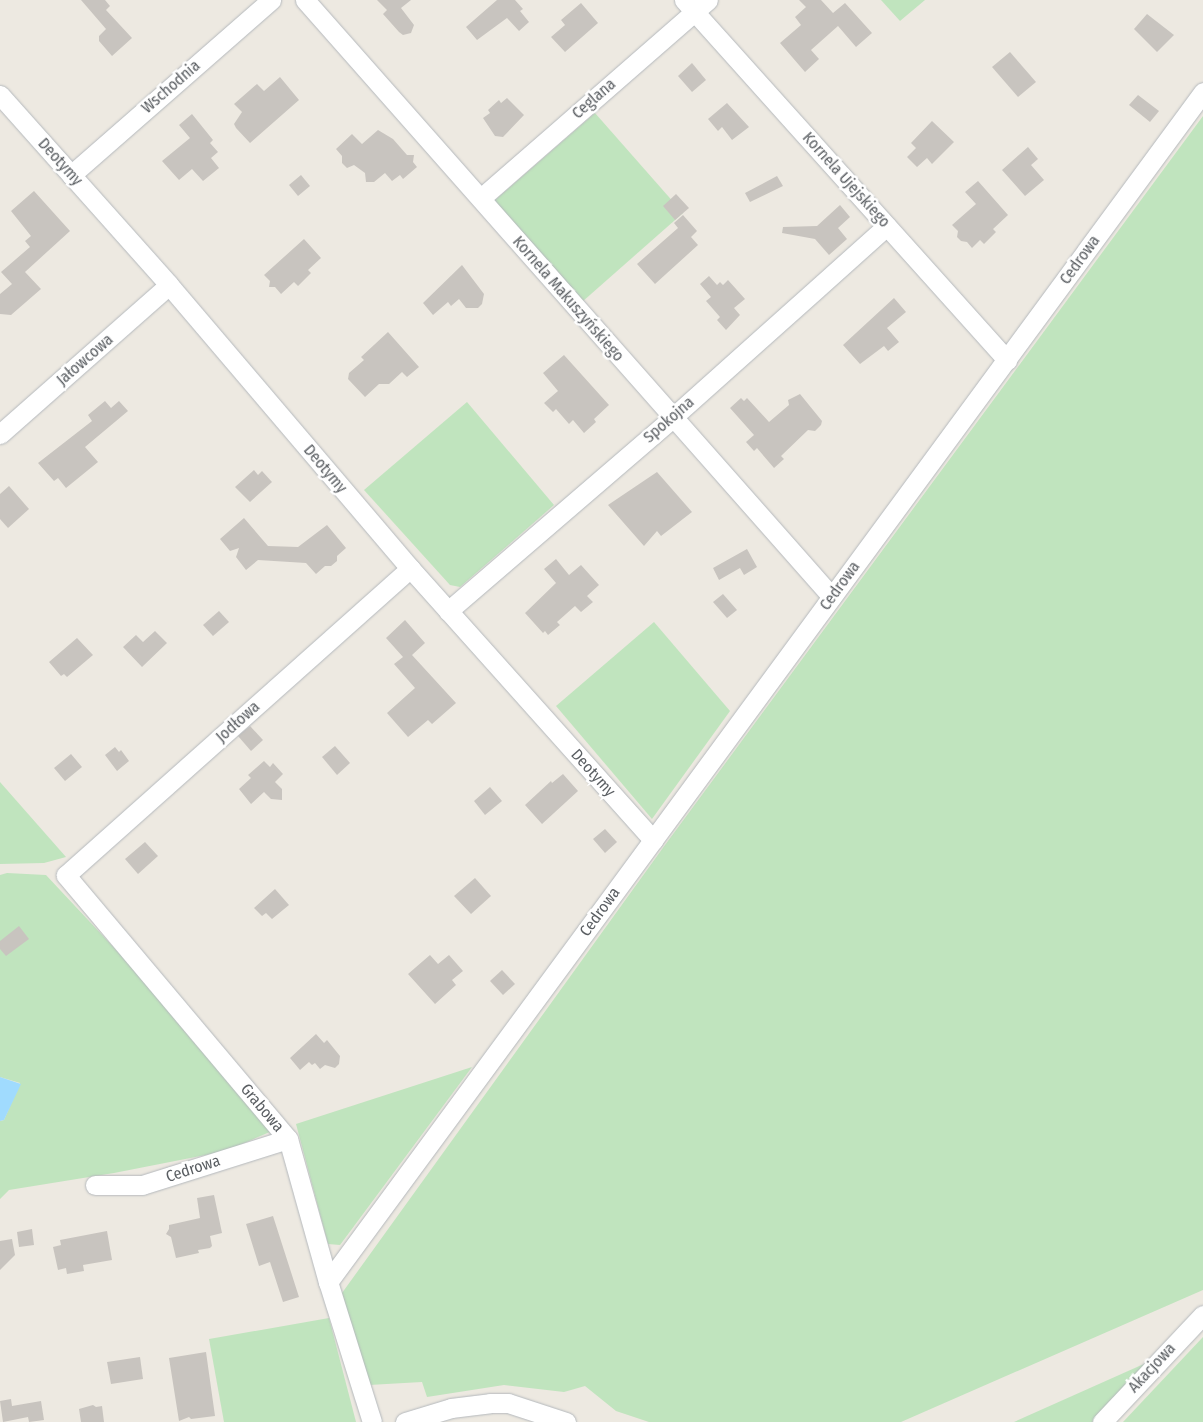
<!DOCTYPE html>
<html>
<head>
<meta charset="utf-8">
<style>
  body { margin:0 }
  #map { position:relative; width:1203px; height:1422px; overflow:hidden; background:#ede9e1; font-family:"Fira Sans Condensed",sans-serif }
  div>[style] { position:absolute }
  [style*='--x'] { left:calc(var(--x)*1px); top:calc(var(--y)*1px); width:calc(var(--w)*1px); rotate:calc(var(--a)*1deg) }
  .green>* { inset:0; background:#c0e4be }
  .water>* { inset:0; background:#a0dbfe }
  .building>* { inset:0; background:#c8c4bf }
  .roads { filter:drop-shadow(0 0 1px #b4b8bc) drop-shadow(0 0 1px #b4b8bc) }
  .minor>* { height:19px; margin:-9.5px; padding:0 9.5px; transform-origin:9.5px; border-radius:9.5px; background:#fff }
  span { translate:-50% -50%; white-space:nowrap; text-align:center; line-height:1.15; -webkit-text-stroke:5px #fff; paint-order:stroke }
  .street-label { font-size:16px; color:#5a5e62 }
</style>
</head>
<body>
<div id="map">
  <div class="green">
    <i style="clip-path:polygon(881px 0,925px 0,900px 21px)"></i>
    <i style="clip-path:polygon(595px 113px,683px 213px,582px 302px,494px 201px)"></i>
    <i style="clip-path:polygon(1203px 116px,1203px 1290px,901px 1422px,649px 1422px,616px 1411px,585px 1386px,564px 1392px,504px 1385px,427px 1397px,422px 1382px,369px 1385px,342px 1293px,665px 845px)"></i>
    <i style="clip-path:polygon(467px 402px,554px 505px,460px 587px,450px 585px,364px 490px)"></i>
    <i style="clip-path:polygon(654px 622px,730px 711px,652px 819px,556px 706px)"></i>
    <i style="clip-path:polygon(0 782px,66px 857px,44px 863px,0 864px)"></i>
    <i style="clip-path:polygon(7px 873px,46px 875px,133px 968px,191px 1039px,272px 1131px,226px 1151px,114px 1173px,9px 1190px,0 1199px,0 1121px,4px 1120px,20px 1083px,0 1077px,0 875px)"></i>
    <i style="clip-path:polygon(472px 1067px,340px 1245px,328px 1244px,296px 1124px)"></i>
    <i style="clip-path:polygon(329px 1318px,356px 1422px,224px 1422px,209px 1339px)"></i>
    <i style="clip-path:polygon(1203px 1337px,1203px 1422px,1123px 1422px)"></i>
    <i style="clip-path:polygon(1146px 1363px,1092px 1422px,1014px 1422px)"></i>
  </div>
  <div class="water">
    <i style="clip-path:polygon(0 1077px,21px 1084px,4px 1120px,0 1121px)"></i>
  </div>
  <div class="building">
    <i style="clip-path:polygon(81px 0,105px 0,110px 6px,106px 10px,132px 38px,112px 56px,99px 41px,99px 36px,106px 29px)"></i>
    <i style="clip-path:polygon(377px 0,411px 0,401px 8px,414px 25px,411px 33px,403px 35px,399px 32px,383px 14px,387px 10px)"></i>
    <i style="clip-path:polygon(497px 0,515px 0,523px 9px,520px 11px,529px 22px,519px 31px,507px 18px,477px 40px,466px 27px)"></i>
    <i style="clip-path:polygon(799px 0,821px 0,833px 13px,845px 3px,872px 33px,856px 47px,838px 26px,811px 50px,819px 59px,805px 72px,780px 43px,801px 25px,795px 17px,806px 7px)"></i>
    <i style="clip-path:polygon(581px 3px,598px 23px,565px 52px,551px 37px,565px 25px,561px 20px)"></i>
    <i style="clip-path:polygon(1147px 14px,1174px 35px,1157px 52px,1134px 29px)"></i>
    <i style="clip-path:polygon(1010px 52px,1036px 82px,1018px 97px,992px 67px)"></i>
    <i style="clip-path:polygon(692px 63px,706px 80px,692px 92px,678px 76px)"></i>
    <i style="clip-path:polygon(280px 77px,299px 100px,250px 143px,236px 128px,234px 124px,242px 112px,234px 104px,257px 84px,264px 91px)"></i>
    <i style="clip-path:polygon(1138px 95px,1159px 111px,1150px 122px,1129px 105px)"></i>
    <i style="clip-path:polygon(507px 98px,524px 115px,503px 137px,495px 136px,483px 118px,490px 113px,488px 110px,499px 100px,501px 103px)"></i>
    <i style="clip-path:polygon(727px 103px,749px 127px,732px 140px,722px 127px,718px 131px,708px 119px)"></i>
    <i style="clip-path:polygon(192px 114px,213px 140px,210px 143px,218px 152px,211px 158px,219px 168px,203px 181px,192px 169px,179px 180px,162px 161px,190px 138px,179px 125px)"></i>
    <i style="clip-path:polygon(932px 121px,954px 142px,932px 164px,927px 158px,917px 167px,907px 157px,916px 148px,911px 143px)"></i>
    <i style="clip-path:polygon(378px 130px,393px 139px,407px 155px,414px 155px,413px 162px,417px 167px,403px 179px,400px 175px,392px 181px,385px 173px,374px 182px,366px 182px,365px 173px,354px 165px,347px 168px,342px 163px,342px 156px,336px 149px,352px 134px,362px 144px)"></i>
    <i style="clip-path:polygon(1028px 147px,1038px 159px,1031px 165px,1044px 180px,1025px 196px,1002px 170px)"></i>
    <i style="clip-path:polygon(301px 175px,310px 186px,298px 196px,289px 185px)"></i>
    <i style="clip-path:polygon(777px 176px,783px 186px,750px 202px,745px 193px)"></i>
    <i style="clip-path:polygon(978px 181px,1008px 215px,993px 229px,996px 232px,984px 244px,980px 240px,972px 248px,967px 242px,961px 241px,957px 237px,958px 231px,952px 225px,976px 204px,965px 192px)"></i>
    <i style="clip-path:polygon(34px 191px,70px 231px,25px 272px,41px 289px,11px 315px,0 314px,0 294px,12px 284px,1px 272px,30px 247px,25px 241px,31px 236px,11px 211px)"></i>
    <i style="clip-path:polygon(676px 194px,689px 208px,675px 220px,663px 206px)"></i>
    <i style="clip-path:polygon(840px 205px,850px 217px,838px 228px,847px 239px,829px 255px,815px 239px,782px 233px,783px 227px,817px 226px)"></i>
    <i style="clip-path:polygon(683px 215px,697px 231px,691px 237px,698px 245px,655px 284px,637px 264px,678px 228px,674px 223px)"></i>
    <i style="clip-path:polygon(304px 239px,321px 258px,308px 270px,311px 273px,298px 286px,294px 282px,281px 294px,275px 287px,269px 287px,270px 281px,264px 275px)"></i>
    <i style="clip-path:polygon(462px 265px,484px 294px,482px 304px,478px 308px,466px 308px,459px 299px,451px 306px,448px 302px,433px 315px,423px 303px)"></i>
    <i style="clip-path:polygon(709px 276px,717px 285px,720px 282px,723px 285px,728px 280px,745px 299px,734px 308px,740px 315px,726px 330px,717px 320px,720px 317px,706px 301px,711px 297px,700px 284px)"></i>
    <i style="clip-path:polygon(894px 298px,906px 312px,887px 328px,899px 342px,888px 351px,884px 346px,860px 364px,843px 345px)"></i>
    <i style="clip-path:polygon(388px 332px,419px 367px,407px 377px,402px 372px,389px 384px,379px 384px,365px 397px,348px 379px,349px 373px,364px 360px,361px 357px)"></i>
    <i style="clip-path:polygon(564px 355px,609px 405px,594px 419px,596px 422px,584px 433px,573px 420px,569px 424px,556px 409px,553px 412px,544px 403px,558px 391px,543px 373px)"></i>
    <i style="clip-path:polygon(800px 394px,822px 421px,821px 425px,815px 431px,808px 430px,781px 456px,784px 459px,774px 468px,757px 448px,754px 451px,746px 442px,754px 435px,730px 408px,741px 398px,744px 401px,747px 398px,769px 422px,789px 405px,788px 400px)"></i>
    <i style="clip-path:polygon(105px 401px,111px 408px,119px 401px,128px 411px,85px 447px,98px 462px,66px 488px,58px 478px,54px 481px,38px 463px,92px 421px,88px 415px)"></i>
    <i style="clip-path:polygon(254px 470px,258px 475px,262px 471px,272px 482px,250px 502px,235px 487px)"></i>
    <i style="clip-path:polygon(657px 472px,692px 512px,661px 536px,657px 531px,644px 546px,608px 505px)"></i>
    <i style="clip-path:polygon(9px 486px,29px 509px,8px 528px,0 519px,0 494px)"></i>
    <i style="clip-path:polygon(244px 518px,268px 546px,298px 547px,327px 525px,346px 548px,337px 556px,337px 561px,331px 566px,325px 566px,316px 574px,306px 563px,258px 560px,246px 570px,236px 557px,239px 548px,230px 551px,220px 539px)"></i>
    <i style="clip-path:polygon(747px 549px,757px 567px,744px 575px,740px 568px,719px 580px,713px 568px)"></i>
    <i style="clip-path:polygon(556px 559px,569px 575px,581px 565px,599px 585px,587px 596px,593px 602px,581px 612px,575px 606px,557px 622px,560px 625px,548px 635px,545px 631px,543px 633px,525px 613px,556px 583px,544px 569px)"></i>
    <i style="clip-path:polygon(723px 594px,737px 610px,727px 618px,713px 602px)"></i>
    <i style="clip-path:polygon(219px 611px,229px 622px,213px 636px,203px 625px)"></i>
    <i style="clip-path:polygon(405px 620px,425px 643px,412px 655px,456px 703px,432px 724px,428px 720px,408px 737px,387px 713px,415px 688px,394px 664px,403px 657px,386px 638px)"></i>
    <i style="clip-path:polygon(155px 631px,167px 643px,142px 667px,123px 647px,136px 635px,143px 642px)"></i>
    <i style="clip-path:polygon(77px 638px,93px 655px,67px 677px,64px 674px,61px 676px,49px 662px)"></i>
    <i style="clip-path:polygon(250px 726px,263px 740px,251px 751px,238px 736px)"></i>
    <i style="clip-path:polygon(335px 746px,350px 763px,337px 775px,322px 757px)"></i>
    <i style="clip-path:polygon(115px 747px,119px 752px,121px 750px,129px 761px,117px 771px,105px 755px)"></i>
    <i style="clip-path:polygon(71px 754px,82px 767px,65px 781px,54px 768px)"></i>
    <i style="clip-path:polygon(264px 761px,270px 767px,273px 763px,283px 774px,275px 782px,282px 789px,282px 800px,271px 799px,264px 792px,251px 804px,239px 789px,251px 778px,248px 775px)"></i>
    <i style="clip-path:polygon(563px 774px,578px 791px,542px 824px,525px 805px,551px 781px,552px 783px)"></i>
    <i style="clip-path:polygon(490px 787px,502px 801px,485px 815px,474px 801px)"></i>
    <i style="clip-path:polygon(605px 829px,617px 842px,605px 853px,593px 839px)"></i>
    <i style="clip-path:polygon(145px 842px,158px 856px,138px 874px,125px 859px)"></i>
    <i style="clip-path:polygon(475px 878px,491px 896px,471px 914px,454px 896px)"></i>
    <i style="clip-path:polygon(275px 889px,289px 905px,272px 919px,266px 913px,262px 916px,254px 908px)"></i>
    <i style="clip-path:polygon(19px 926px,29px 939px,6px 956px,0 949px,0 941px)"></i>
    <i style="clip-path:polygon(430px 955px,438px 964px,449px 955px,463px 971px,452px 980px,456px 985px,435px 1004px,408px 974px)"></i>
    <i style="clip-path:polygon(502px 970px,515px 984px,503px 995px,490px 981px)"></i>
    <i style="clip-path:polygon(316px 1034px,324px 1043px,327px 1040px,340px 1056px,339px 1064px,335px 1068px,325px 1065px,320px 1069px,315px 1063px,312px 1065px,309px 1062px,300px 1070px,290px 1058px)"></i>
    <i style="clip-path:polygon(214px 1195px,222px 1233px,210px 1236px,212px 1246px,210px 1248px,198px 1250px,199px 1253px,176px 1258px,171px 1237px,166px 1234px,169px 1229px,169px 1225px,200px 1218px,197px 1198px)"></i>
    <i style="clip-path:polygon(273px 1216px,299px 1297px,283px 1302px,270px 1262px,259px 1266px,246px 1224px)"></i>
    <i style="clip-path:polygon(32px 1229px,34px 1245px,19px 1247px,17px 1232px)"></i>
    <i style="clip-path:polygon(107px 1231px,112px 1260px,83px 1265px,84px 1271px,67px 1274px,66px 1268px,58px 1270px,53px 1247px,61px 1245px,60px 1240px)"></i>
    <i style="clip-path:polygon(12px 1239px,15px 1255px,0 1270px,0 1241px)"></i>
    <i style="clip-path:polygon(206px 1352px,215px 1416px,191px 1419px,189px 1417px,179px 1421px,169px 1358px)"></i>
    <i style="clip-path:polygon(140px 1357px,143px 1379px,111px 1384px,107px 1362px)"></i>
    <i style="clip-path:polygon(11px 1399px,12px 1406px,41px 1401px,44px 1420px,29px 1422px,28px 1417px,3px 1422px,0 1401px)"></i>
    <i style="clip-path:polygon(93px 1405px,96px 1407px,102px 1406px,104px 1422px,81px 1422px,79px 1409px)"></i>
  </div>
  <div class="roads">
    <div class="minor">
      <i style="--x:305;--y:0;--w:796;--a:48.56"></i>
      <i style="--x:684;--y:0;--w:484;--a:48.1"></i>
      <i style="--x:0;--y:95;--w:254;--a:48.3"></i>
      <i style="--x:169;--y:285;--w:372;--a:49.6"></i>
      <i style="--x:410;--y:568;--w:365;--a:48.2"></i>
      <i style="--x:71;--y:175;--w:266;--a:-41.2"></i>
      <i style="--x:481;--y:198;--w:301;--a:-41.1"></i>
      <i style="--x:0;--y:434;--w:225;--a:-41.4"></i>
      <i style="--x:448;--y:611;--w:296;--a:-40.7"></i>
      <i style="--x:672;--y:418;--w:288;--a:-41.8"></i>
      <i style="--x:95;--y:1185;--w:47;--a:0"></i>
      <i style="--x:142;--y:1185;--w:153;--a:-17.5"></i>
      <i style="--x:328;--y:1282;--w:1477;--a:-53.67"></i>
      <i style="--x:372;--y:1422;--w:147;--a:-107.4"></i>
      <i style="--x:328;--y:1282;--w:148;--a:-105.6"></i>
      <i style="--x:288;--y:1139;--w:345;--a:-130.1"></i>
      <i style="--x:66;--y:875;--w:461;--a:-41.7"></i>
      <i style="--x:405;--y:1422;--w:48;--a:-16.9"></i>
      <i style="--x:451;--y:1408;--w:39;--a:-7"></i>
      <i style="--x:490;--y:1403;--w:18;--a:0"></i>
      <i style="--x:508;--y:1403;--w:61;--a:18.1"></i>
      <i style="--x:1102;--y:1422;--w:147;--a:-46.7"></i>
    </div>
  </div>
  <div class="street-label">
    <span style="left:171px;top:87px;rotate:-41deg">Wschodnia</span>
    <span style="left:594px;top:99px;rotate:-41deg">Ceglana</span>
    <span style="left:60px;top:162px;rotate:48deg">Deotymy</span>
    <span style="left:846px;top:180px;rotate:48deg">Kornela Ujejskiego</span>
    <span style="left:1080px;top:260px;rotate:-54deg">Cedrowa</span>
    <span style="left:568px;top:299px;rotate:49deg">Kornela Makuszyńskiego</span>
    <span style="left:85px;top:360px;rotate:-41deg">Jałowcowa</span>
    <span style="left:669px;top:420px;rotate:-41deg">Spokojna</span>
    <span style="left:325px;top:469px;rotate:50deg">Deotymy</span>
    <span style="left:840px;top:586px;rotate:-54deg">Cedrowa</span>
    <span style="left:238px;top:722px;rotate:-42deg">Jodłowa</span>
    <span style="left:593px;top:773px;rotate:48deg">Deotymy</span>
    <span style="left:600px;top:912px;rotate:-54deg">Cedrowa</span>
    <span style="left:262px;top:1108px;rotate:50deg">Grabowa</span>
    <span style="left:193px;top:1169px;rotate:-18deg">Cedrowa</span>
    <span style="left:1152px;top:1368px;rotate:-47deg">Akacjowa</span>
  </div>
</div>
</body>
</html>
